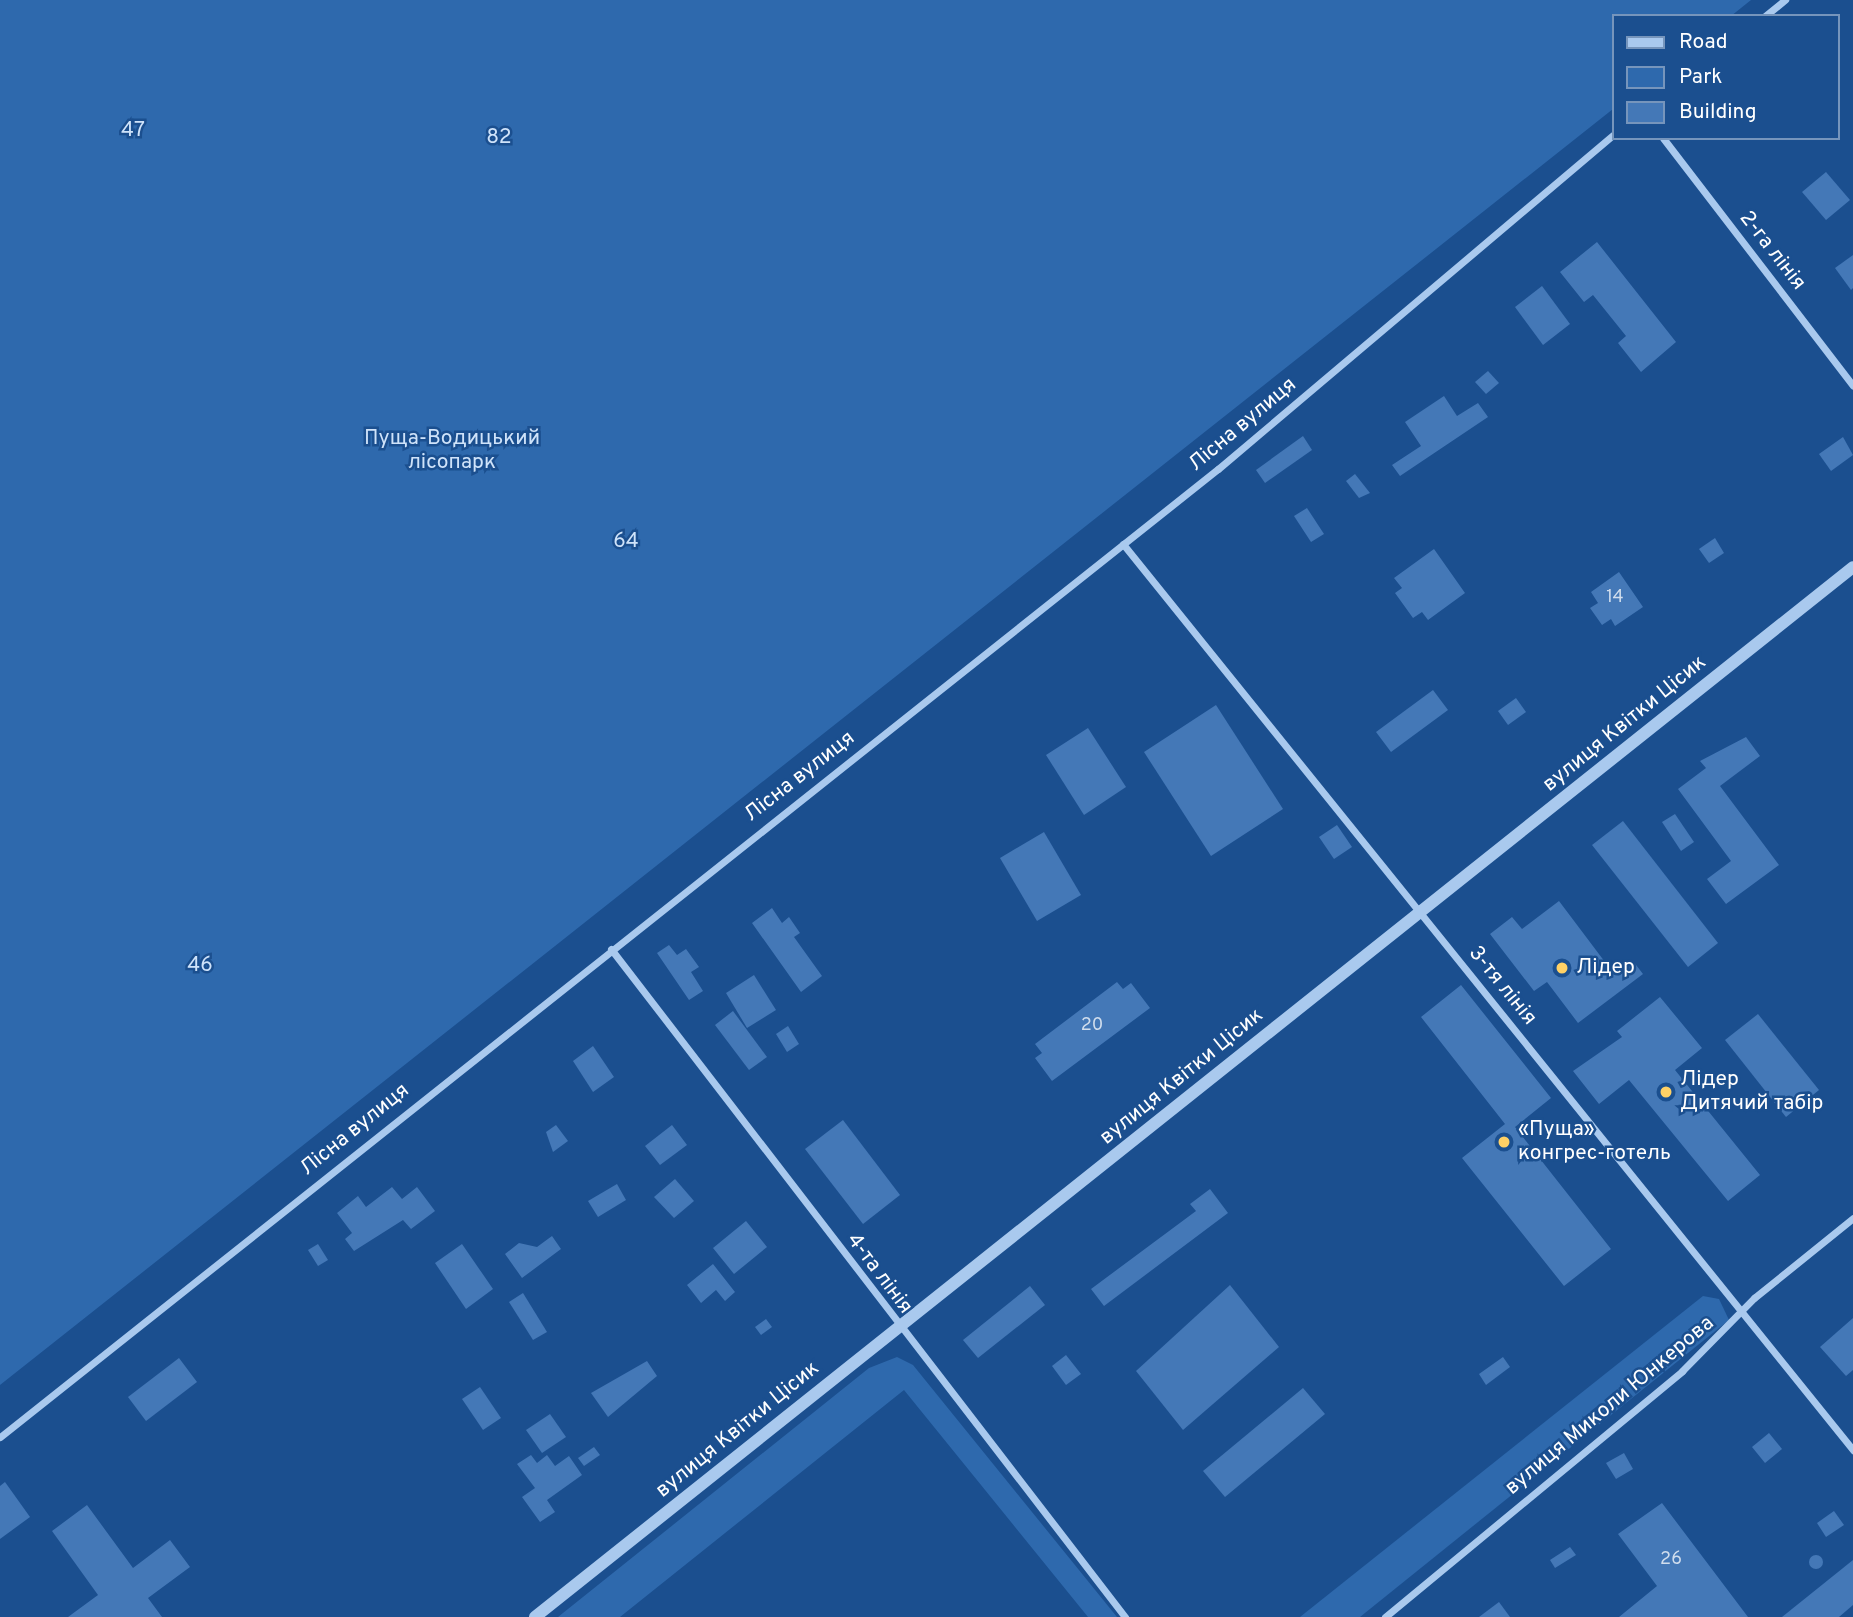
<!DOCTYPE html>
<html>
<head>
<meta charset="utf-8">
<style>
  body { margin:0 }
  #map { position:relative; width:1853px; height:1617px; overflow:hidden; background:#1b4f8f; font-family:Overpass,sans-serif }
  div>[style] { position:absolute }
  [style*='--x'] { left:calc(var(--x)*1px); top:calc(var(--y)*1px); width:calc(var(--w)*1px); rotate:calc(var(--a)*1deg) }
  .green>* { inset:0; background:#2e69ad }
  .building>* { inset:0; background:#4478b7 }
  .round { border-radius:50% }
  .minor>* { height:7px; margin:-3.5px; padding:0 3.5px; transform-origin:3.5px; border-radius:3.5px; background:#a9c9ee }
  .tertiary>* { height:12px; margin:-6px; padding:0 6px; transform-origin:6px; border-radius:6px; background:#a9c9ee }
  .dots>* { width:19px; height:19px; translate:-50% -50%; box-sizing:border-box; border:4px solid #1b4f8f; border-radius:50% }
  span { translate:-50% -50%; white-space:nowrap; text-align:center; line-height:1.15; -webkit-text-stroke:5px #1b4f8f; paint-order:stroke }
  .number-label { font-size:18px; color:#d0dded }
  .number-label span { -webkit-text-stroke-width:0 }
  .park-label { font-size:21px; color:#cfe3fa }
  .street-label { font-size:21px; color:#fff }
  .poi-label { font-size:21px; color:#fff }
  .left { translate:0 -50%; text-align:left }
  .legend { position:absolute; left:1612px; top:14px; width:228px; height:126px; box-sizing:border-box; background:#1b4f8f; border:2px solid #7695bc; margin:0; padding:9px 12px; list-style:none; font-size:21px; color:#fff }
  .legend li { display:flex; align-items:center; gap:14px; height:35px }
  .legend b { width:35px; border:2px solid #7695bc }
</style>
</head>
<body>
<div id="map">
  <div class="green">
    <i style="clip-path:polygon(0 0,1751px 0,1731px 16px,1613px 16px,1613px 109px,0 1385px)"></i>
    <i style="clip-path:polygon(1703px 1296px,1719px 1299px,1729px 1320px,1360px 1617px,1300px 1617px)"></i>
    <i style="clip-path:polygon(897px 1357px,913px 1365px,1117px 1617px,1088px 1617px,904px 1390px,620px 1617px,558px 1617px,869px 1368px)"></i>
  </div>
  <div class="building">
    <i style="clip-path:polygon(1826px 172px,1850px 200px,1826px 220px,1802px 192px)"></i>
    <i style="clip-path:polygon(1597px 242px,1676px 342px,1641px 372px,1618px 343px,1626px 336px,1593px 295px,1584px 302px,1560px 272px)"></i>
    <i style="clip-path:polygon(1853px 255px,1853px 288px,1851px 290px,1835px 268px)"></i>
    <i style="clip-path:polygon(1542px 286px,1570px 324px,1543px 345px,1515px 307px)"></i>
    <i style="clip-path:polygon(1488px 371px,1499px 383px,1486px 394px,1475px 382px)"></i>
    <i style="clip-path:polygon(1444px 396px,1457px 416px,1478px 403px,1488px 417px,1400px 476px,1392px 465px,1421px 446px,1405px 422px)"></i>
    <i style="clip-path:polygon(1303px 436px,1312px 450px,1265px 483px,1256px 470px)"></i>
    <i style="clip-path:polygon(1843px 437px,1853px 455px,1831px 471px,1819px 454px)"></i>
    <i style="clip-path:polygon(1355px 474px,1370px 493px,1359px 498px,1346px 481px)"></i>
    <i style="clip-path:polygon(1307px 508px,1324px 534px,1311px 542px,1294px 516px)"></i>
    <i style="clip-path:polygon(1715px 538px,1724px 553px,1709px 563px,1699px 549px)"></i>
    <i style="clip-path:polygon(1434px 549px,1465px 593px,1428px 620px,1422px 612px,1413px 618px,1395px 593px,1402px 588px,1394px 578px)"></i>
    <i style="clip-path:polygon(1619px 572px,1643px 607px,1615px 626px,1611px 619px,1602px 625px,1590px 608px,1598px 603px,1591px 592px)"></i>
    <i style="clip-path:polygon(1433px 690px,1448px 710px,1391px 752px,1376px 732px)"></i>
    <i style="clip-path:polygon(1516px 698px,1526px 712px,1508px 725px,1498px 711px)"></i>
    <i style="clip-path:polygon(1216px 705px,1283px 809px,1211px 856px,1144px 752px)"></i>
    <i style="clip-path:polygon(1088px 728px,1126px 787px,1084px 815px,1046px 755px)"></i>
    <i style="clip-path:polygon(1746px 737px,1760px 756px,1720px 786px,1779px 865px,1726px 904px,1707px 879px,1731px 861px,1678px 789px,1706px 768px,1700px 761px)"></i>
    <i style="clip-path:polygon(1675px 814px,1694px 842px,1681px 851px,1662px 822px)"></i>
    <i style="clip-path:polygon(1623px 821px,1718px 943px,1688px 967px,1592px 845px)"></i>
    <i style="clip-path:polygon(1337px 825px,1352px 847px,1334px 859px,1319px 837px)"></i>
    <i style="clip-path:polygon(1044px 832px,1081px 895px,1037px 921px,1000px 858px)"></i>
    <i style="clip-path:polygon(1559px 901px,1614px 974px,1633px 961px,1643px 974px,1578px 1023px,1547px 982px,1534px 991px,1490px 934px,1512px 917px,1522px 929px)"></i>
    <i style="clip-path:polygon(772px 908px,782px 923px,789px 917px,800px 933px,794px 937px,822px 976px,801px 992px,752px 923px)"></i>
    <i style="clip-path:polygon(669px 945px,677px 955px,686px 949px,699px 967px,691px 972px,703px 991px,689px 1000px,657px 953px)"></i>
    <i style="clip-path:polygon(754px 975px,776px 1010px,747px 1028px,726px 993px)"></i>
    <i style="clip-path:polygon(1117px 982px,1123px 989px,1131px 983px,1150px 1008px,1052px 1081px,1035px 1058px,1042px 1053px,1035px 1044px)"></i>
    <i style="clip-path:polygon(1461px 985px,1551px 1098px,1515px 1127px,1611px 1249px,1564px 1286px,1462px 1158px,1505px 1124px,1421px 1017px)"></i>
    <i style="clip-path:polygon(1660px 997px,1702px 1048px,1675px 1070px,1760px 1175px,1728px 1201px,1629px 1080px,1599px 1104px,1573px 1071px,1622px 1037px,1617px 1031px)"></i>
    <i style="clip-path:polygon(733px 1011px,767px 1057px,749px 1070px,715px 1025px)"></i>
    <i style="clip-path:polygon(1758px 1014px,1819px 1090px,1786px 1117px,1725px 1040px)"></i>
    <i style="clip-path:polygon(788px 1026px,799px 1044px,787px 1052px,776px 1034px)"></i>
    <i style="clip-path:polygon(593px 1046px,614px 1077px,593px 1092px,573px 1061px)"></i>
    <i style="clip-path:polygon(843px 1120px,900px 1195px,863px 1224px,805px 1149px)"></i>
    <i style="clip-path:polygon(556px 1125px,568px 1141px,553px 1152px,546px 1132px)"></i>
    <i style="clip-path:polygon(672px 1125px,687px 1145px,660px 1165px,645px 1146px)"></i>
    <i style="clip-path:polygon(675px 1179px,694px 1201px,674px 1218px,654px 1197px)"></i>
    <i style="clip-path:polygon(617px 1184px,626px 1200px,598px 1217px,588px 1201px)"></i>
    <i style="clip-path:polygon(392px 1187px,402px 1199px,417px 1187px,435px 1211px,411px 1229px,403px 1220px,354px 1251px,345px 1239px,352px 1233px,337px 1213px,358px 1196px,366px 1207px)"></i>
    <i style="clip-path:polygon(1210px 1189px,1228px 1213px,1104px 1306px,1091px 1289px,1196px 1211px,1190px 1204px)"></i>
    <i style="clip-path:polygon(746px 1221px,767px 1247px,734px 1274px,713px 1248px)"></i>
    <i style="clip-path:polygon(552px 1236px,561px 1249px,522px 1278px,505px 1254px,519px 1243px,537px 1247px)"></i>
    <i style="clip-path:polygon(318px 1244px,328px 1260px,318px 1266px,308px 1250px)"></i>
    <i style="clip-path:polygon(462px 1244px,493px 1289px,466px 1309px,435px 1263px)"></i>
    <i style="clip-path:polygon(713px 1264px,735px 1292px,725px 1301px,716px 1290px,701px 1303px,687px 1285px)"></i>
    <i style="clip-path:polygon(1230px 1285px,1279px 1347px,1183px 1430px,1136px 1371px)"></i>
    <i style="clip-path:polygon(1030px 1286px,1045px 1305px,978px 1358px,963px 1340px)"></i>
    <i style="clip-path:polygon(523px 1293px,547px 1332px,533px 1340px,509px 1302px)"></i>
    <i style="clip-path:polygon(1853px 1318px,1853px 1370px,1846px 1376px,1820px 1347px)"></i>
    <i style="clip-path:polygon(766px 1319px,772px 1327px,761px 1335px,755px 1327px)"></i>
    <i style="clip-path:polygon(1066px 1355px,1081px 1374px,1066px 1385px,1052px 1366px)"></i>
    <i style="clip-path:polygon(1503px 1357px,1510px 1367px,1486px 1385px,1479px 1374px)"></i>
    <i style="clip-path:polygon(179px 1358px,197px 1382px,146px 1421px,128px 1397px)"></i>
    <i style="clip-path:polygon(647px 1361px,657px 1376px,608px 1417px,591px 1393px)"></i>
    <i style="clip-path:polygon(480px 1387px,501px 1418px,483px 1430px,462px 1399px)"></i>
    <i style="clip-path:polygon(1303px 1388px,1325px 1414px,1225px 1497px,1203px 1471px)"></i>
    <i style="clip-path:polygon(550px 1414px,566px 1437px,542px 1453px,526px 1430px)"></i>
    <i style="clip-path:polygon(1769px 1433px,1782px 1449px,1765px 1463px,1752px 1447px)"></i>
    <i style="clip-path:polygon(594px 1447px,600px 1455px,584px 1466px,578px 1458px)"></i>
    <i style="clip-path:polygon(1624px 1453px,1633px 1469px,1616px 1479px,1606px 1463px)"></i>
    <i style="clip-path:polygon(531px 1455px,537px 1463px,547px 1455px,555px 1466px,569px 1456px,582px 1475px,547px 1500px,555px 1512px,540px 1522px,522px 1497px,535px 1488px,517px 1464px)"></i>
    <i style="clip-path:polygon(5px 1482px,30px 1517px,0 1539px,0 1486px)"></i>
    <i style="clip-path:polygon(1662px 1503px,1748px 1617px,1619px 1617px,1657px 1586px,1618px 1534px)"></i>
    <i style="clip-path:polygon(87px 1505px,133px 1568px,170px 1540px,190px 1567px,148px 1598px,162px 1617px,68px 1617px,98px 1595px,52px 1531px)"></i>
    <i style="clip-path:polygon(1834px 1511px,1844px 1525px,1826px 1537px,1817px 1523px)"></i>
    <i style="clip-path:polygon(1570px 1547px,1576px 1555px,1555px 1568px,1550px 1560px)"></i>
    <i class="round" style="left:1809px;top:1555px;width:14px;height:14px"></i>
    <i style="clip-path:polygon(1853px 1560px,1853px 1605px,1839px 1617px,1782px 1617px)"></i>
    <i style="clip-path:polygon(1499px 1602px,1510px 1617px,1479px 1617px)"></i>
  </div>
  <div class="minor">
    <i style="--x:1765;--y:16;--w:26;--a:-39"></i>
    <i style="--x:1663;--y:138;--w:312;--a:52.5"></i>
    <i style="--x:1123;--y:544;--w:1164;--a:51.14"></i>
    <i style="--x:611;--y:949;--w:843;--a:52.42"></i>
    <i style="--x:0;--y:1437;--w:1556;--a:-38.48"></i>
    <i style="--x:1218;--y:469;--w:517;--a:-40.22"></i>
    <i style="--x:1385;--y:1617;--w:386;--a:-39.6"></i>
    <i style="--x:1682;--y:1371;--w:103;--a:-45.4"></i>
    <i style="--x:1754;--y:1298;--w:127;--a:-38.9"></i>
  </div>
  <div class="tertiary">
    <i style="--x:535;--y:1617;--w:1685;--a:-38.54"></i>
  </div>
  <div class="dots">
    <i style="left:1562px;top:968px;background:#ffd166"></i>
    <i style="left:1666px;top:1092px;background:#ffd166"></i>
    <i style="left:1504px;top:1142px;background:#ffd166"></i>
  </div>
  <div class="number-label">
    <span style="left:1615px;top:598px">14</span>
    <span style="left:1092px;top:1026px">20</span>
    <span style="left:1671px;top:1560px">26</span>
  </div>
  <div class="park-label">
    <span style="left:133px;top:131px">47</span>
    <span style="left:499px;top:138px">82</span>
    <span style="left:452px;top:451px">Пуща-Водицький<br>лісопарк</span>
    <span style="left:626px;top:542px">64</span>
    <span style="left:200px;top:966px">46</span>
  </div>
  <div class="street-label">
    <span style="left:1772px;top:251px;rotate:52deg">2-га лінія</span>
    <span style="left:1243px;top:425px;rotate:-40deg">Лісна вулиця</span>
    <span style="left:1625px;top:724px;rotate:-39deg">вулиця Квітки Цісик</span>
    <span style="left:800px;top:777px;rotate:-38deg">Лісна вулиця</span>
    <span style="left:1502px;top:986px;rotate:51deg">3-тя лінія</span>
    <span style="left:1182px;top:1077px;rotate:-39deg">вулиця Квітки Цісик</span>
    <span style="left:355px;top:1130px;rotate:-39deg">Лісна вулиця</span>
    <span style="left:879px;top:1274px;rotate:53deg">4-та лінія</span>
    <span style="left:1610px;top:1406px;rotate:-40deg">вулиця Миколи Юнкерова</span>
    <span style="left:738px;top:1430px;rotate:-39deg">вулиця Квітки Цісик</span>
  </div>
  <div class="poi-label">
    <span class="left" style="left:1576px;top:968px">Лідер</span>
    <span class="left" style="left:1680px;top:1092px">Лідер<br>Дитячий табір</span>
    <span class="left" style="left:1518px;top:1142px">«Пуща»<br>конгрес-готель</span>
  </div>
  <ul class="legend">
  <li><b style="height:9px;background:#a9c9ee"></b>Road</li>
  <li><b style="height:19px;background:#2e69ad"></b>Park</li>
  <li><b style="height:19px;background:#4478b7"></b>Building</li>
  </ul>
</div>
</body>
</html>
